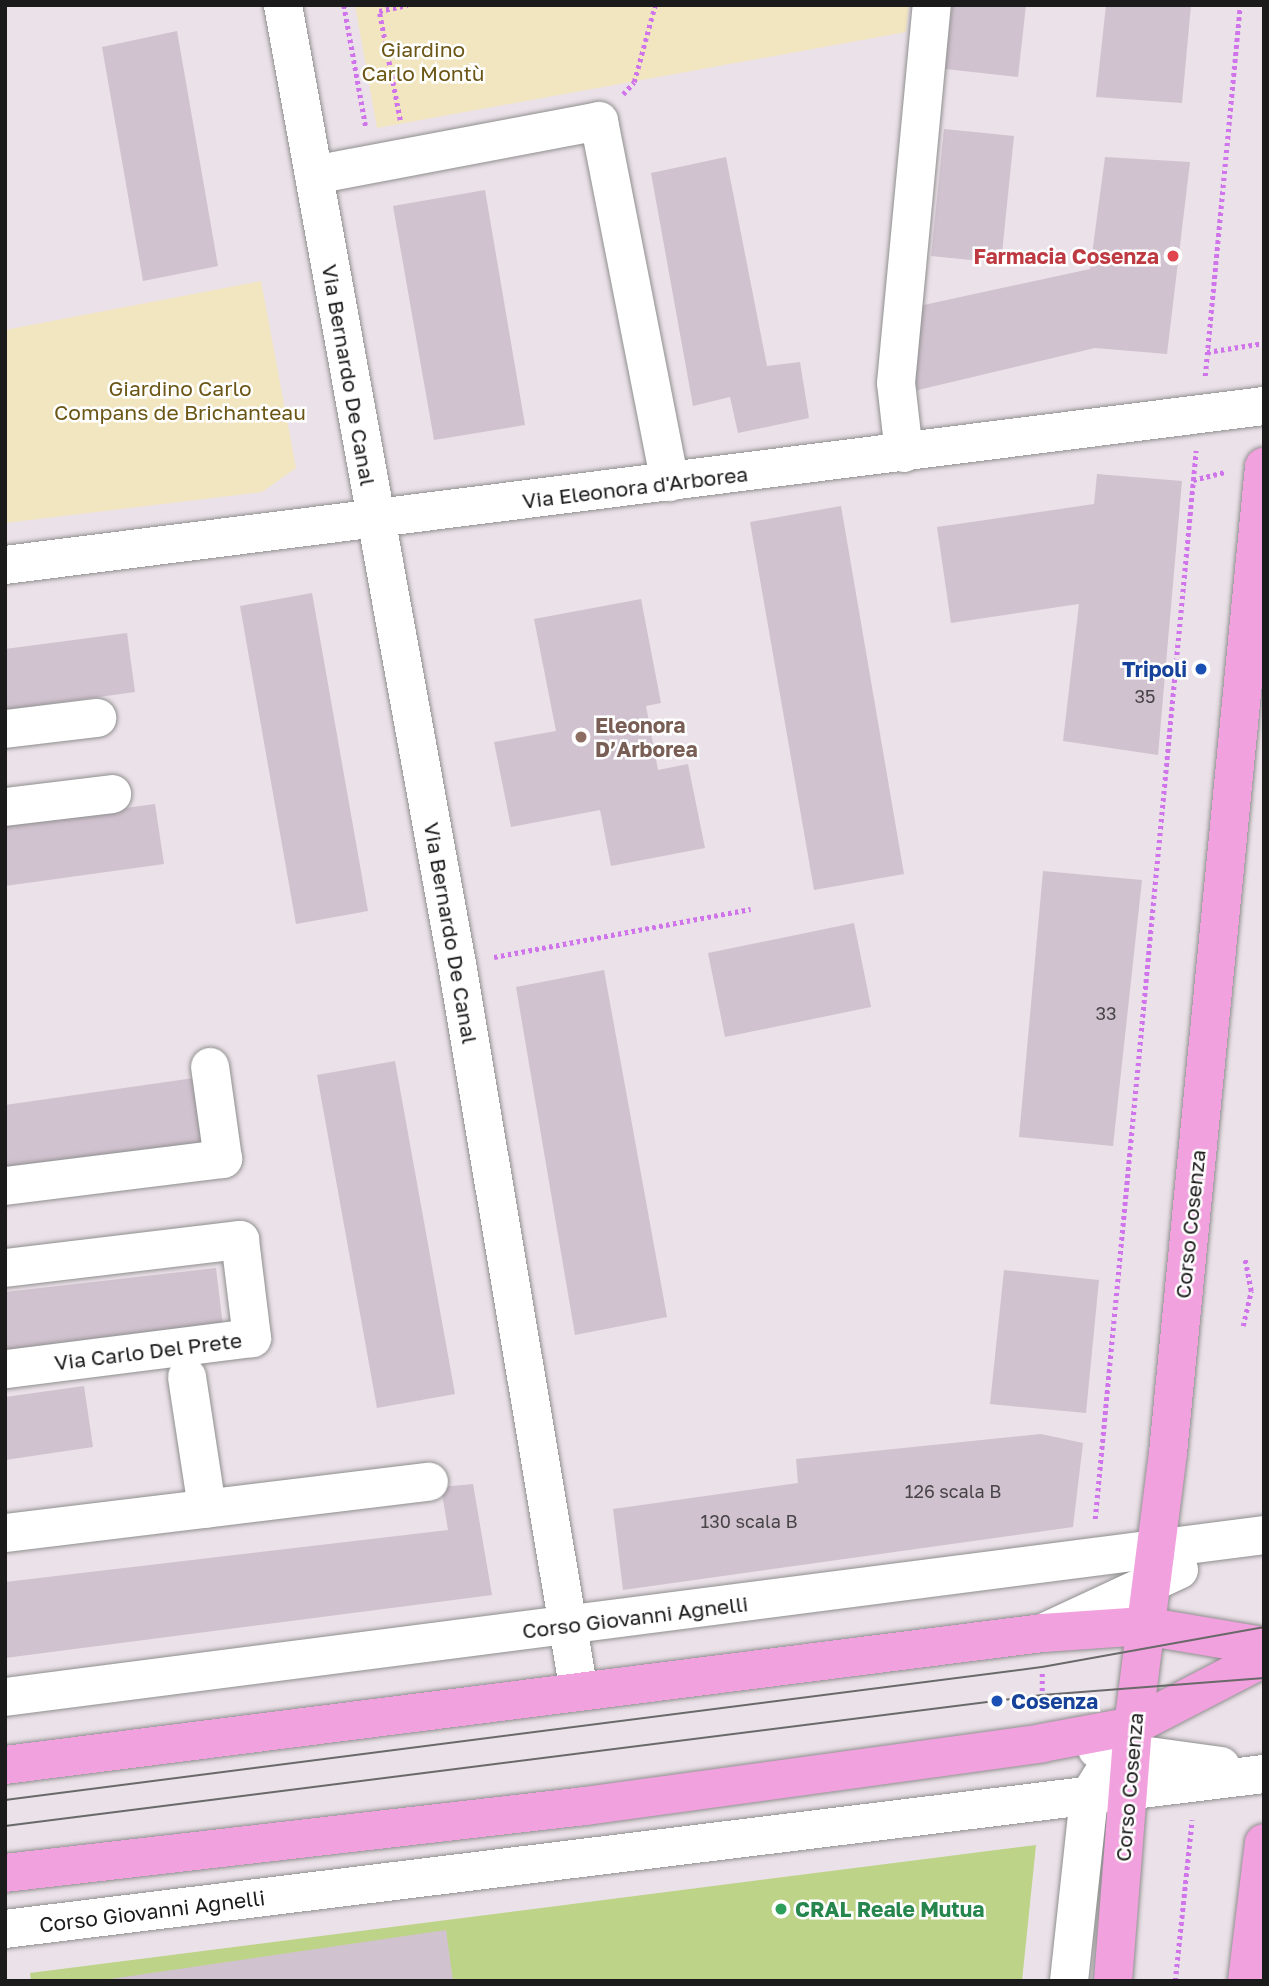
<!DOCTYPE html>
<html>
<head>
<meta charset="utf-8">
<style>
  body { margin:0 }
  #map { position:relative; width:1269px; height:1986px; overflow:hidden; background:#ebe1e8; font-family:"Golos Text",sans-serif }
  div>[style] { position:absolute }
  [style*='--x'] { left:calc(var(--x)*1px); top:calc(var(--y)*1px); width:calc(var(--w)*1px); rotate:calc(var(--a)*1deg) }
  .park>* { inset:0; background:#f2e6c1 }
  .pitch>* { inset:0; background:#bdd387 }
  .building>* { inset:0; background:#d1c2cf }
  .path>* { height:4.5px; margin-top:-2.25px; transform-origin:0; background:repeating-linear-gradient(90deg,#cf74ea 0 3.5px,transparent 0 7px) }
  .roads { filter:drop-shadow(0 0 2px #8f8f8f) drop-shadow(0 0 2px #8f8f8f) }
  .minor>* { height:38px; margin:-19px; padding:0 19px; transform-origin:19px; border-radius:19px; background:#fff }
  .major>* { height:38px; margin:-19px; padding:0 19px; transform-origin:19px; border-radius:19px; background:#f1a1dd }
  .tram>* { height:2px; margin:-1px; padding:0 1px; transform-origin:1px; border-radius:1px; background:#696969 }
  .dots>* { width:19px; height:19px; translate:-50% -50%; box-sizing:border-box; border:4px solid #fff; border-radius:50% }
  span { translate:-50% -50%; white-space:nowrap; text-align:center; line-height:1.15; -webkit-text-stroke:5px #fff; paint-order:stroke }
  .number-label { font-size:18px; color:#484548 }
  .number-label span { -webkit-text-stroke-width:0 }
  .park-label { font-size:21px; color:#6b5616 }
  .health-label { font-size:21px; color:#be3a42; font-weight:700 }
  .right { translate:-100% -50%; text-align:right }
  .street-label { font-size:21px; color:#1b1b1b }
  .transit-label { font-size:21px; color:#164399; font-weight:700 }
  .left { translate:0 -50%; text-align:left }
  .education-label { font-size:21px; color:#785e54; font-weight:700 }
  .leisure-label { font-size:21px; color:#27864d; font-weight:700 }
  .frame { position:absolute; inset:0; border:7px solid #1b1b1b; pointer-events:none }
</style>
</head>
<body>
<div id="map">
  <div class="park">
    <i style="clip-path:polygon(355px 5px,909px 5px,906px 32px,377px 128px)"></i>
    <i style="clip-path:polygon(261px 281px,296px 468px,262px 492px,5px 523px,5px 330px)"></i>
  </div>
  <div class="pitch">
    <i style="clip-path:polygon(1036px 1845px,1022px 1981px,31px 1981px,30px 1973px)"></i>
  </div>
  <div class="building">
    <i style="clip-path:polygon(952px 5px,1026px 5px,1018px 77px,945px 69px)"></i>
    <i style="clip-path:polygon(1106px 5px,1191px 5px,1182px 103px,1096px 97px)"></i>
    <i style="clip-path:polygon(177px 31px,218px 266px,143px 281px,102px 47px)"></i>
    <i style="clip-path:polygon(944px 129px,1014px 136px,1001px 263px,931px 256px)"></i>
    <i style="clip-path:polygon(726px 157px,767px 366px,800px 362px,809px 418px,738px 433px,730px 397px,693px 406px,651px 173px)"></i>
    <i style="clip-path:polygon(1105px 157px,1190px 162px,1167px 354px,1095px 348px,914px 391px,919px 306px,1090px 269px)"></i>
    <i style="clip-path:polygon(485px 190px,525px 425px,434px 440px,393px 206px)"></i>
    <i style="clip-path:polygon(1097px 474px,1182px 481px,1158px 755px,1063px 741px,1079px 604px,951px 623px,937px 527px,1094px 504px)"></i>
    <i style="clip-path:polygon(841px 506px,904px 874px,814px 890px,750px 522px)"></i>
    <i style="clip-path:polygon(312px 593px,368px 911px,296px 924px,240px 606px)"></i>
    <i style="clip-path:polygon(641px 599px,661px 703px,646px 706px,658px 770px,688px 764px,705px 848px,611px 866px,600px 810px,511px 827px,494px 742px,556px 731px,534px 619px)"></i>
    <i style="clip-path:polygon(127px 633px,135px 692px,5px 710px,5px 649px)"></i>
    <i style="clip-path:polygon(155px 804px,164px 864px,5px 886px,5px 824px)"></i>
    <i style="clip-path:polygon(1043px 871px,1142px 880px,1113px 1146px,1019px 1137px)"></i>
    <i style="clip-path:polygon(854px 923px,871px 1007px,725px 1037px,708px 953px)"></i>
    <i style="clip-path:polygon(604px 970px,667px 1317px,575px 1335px,516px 987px)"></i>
    <i style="clip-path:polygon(395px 1061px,455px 1394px,377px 1408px,317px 1075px)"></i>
    <i style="clip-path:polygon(194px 1078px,204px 1144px,5px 1173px,5px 1105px)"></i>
    <i style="clip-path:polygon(216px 1268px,223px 1326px,5px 1350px,5px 1292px)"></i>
    <i style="clip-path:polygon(1004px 1270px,1099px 1280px,1086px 1413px,990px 1404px)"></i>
    <i style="clip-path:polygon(84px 1386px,93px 1447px,5px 1460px,5px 1397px)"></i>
    <i style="clip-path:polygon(1041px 1434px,1083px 1443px,1073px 1527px,623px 1590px,613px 1509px,798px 1483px,796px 1459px)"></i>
    <i style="clip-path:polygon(473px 1484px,492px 1595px,5px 1658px,5px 1582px,448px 1530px,441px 1487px)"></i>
    <i style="clip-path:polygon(446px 1930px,453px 1981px,110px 1981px,110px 1979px)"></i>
  </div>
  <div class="path">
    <i style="--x:344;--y:5;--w:124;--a:79.8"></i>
    <i style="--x:623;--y:94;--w:16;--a:-47"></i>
    <i style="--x:634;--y:82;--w:80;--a:-74.7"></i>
    <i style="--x:400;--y:120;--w:111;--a:-100.9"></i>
    <i style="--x:379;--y:11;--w:29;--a:-12"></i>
    <i style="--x:1207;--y:352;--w:58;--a:-9"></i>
    <i style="--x:1205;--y:376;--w:373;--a:-84.6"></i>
    <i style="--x:1193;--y:480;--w:34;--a:-14"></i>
    <i style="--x:494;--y:957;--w:261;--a:-10.6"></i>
    <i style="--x:1243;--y:1326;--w:36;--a:-77"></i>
    <i style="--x:1251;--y:1291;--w:33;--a:-101"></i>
    <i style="--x:1095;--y:1519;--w:1073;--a:-84.6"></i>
    <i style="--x:1042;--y:1705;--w:34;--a:-90"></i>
    <i style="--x:1175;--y:1981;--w:162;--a:-84"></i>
  </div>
  <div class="roads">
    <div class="minor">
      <i style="--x:283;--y:5;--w:975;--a:79.72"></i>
      <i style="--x:457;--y:964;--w:738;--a:80.49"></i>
      <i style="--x:314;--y:175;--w:290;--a:-10.7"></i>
      <i style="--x:599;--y:121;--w:368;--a:78.9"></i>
      <i style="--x:904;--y:453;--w:70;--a:-96.5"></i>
      <i style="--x:896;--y:383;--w:380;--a:-84.6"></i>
      <i style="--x:5;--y:565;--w:1269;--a:-7.2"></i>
      <i style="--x:5;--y:729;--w:93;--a:-6.8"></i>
      <i style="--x:5;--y:807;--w:108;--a:-6.9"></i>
      <i style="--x:5;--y:1186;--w:220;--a:-7.1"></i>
      <i style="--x:223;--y:1159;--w:93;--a:-98"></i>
      <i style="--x:5;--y:1268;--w:237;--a:-6.8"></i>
      <i style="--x:240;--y:1240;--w:99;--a:83"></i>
      <i style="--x:252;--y:1338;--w:249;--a:172.8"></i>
      <i style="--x:187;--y:1377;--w:133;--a:81.3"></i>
      <i style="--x:5;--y:1533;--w:427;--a:-6.9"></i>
      <i style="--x:1043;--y:1633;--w:150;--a:-24.9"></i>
      <i style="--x:5;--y:1697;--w:1269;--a:-7.33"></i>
      <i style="--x:1097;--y:1749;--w:125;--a:7.8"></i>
      <i style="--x:5;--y:1929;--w:1269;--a:-7.02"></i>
      <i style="--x:1069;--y:1981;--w:186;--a:-83.8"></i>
      <i style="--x:1089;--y:1796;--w:83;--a:-57.8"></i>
    </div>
    <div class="major">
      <i style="--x:5;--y:1765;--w:1046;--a:-7.25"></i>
      <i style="--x:1043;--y:1633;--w:101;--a:-4"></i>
      <i style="--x:1144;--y:1626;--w:122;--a:9.5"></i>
      <i style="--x:5;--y:1873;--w:584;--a:-6.59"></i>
      <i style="--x:585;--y:1806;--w:461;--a:-7.8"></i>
      <i style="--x:1042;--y:1743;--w:93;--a:-10.6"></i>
      <i style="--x:1133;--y:1726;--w:148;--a:-27.4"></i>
      <i style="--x:1113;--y:1981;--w:256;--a:-85.5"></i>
      <i style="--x:1133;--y:1726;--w:275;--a:-82.7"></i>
      <i style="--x:1168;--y:1453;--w:991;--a:-84.44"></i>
      <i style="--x:1247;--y:1981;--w:139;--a:-83"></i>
    </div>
  </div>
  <div class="tram">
    <i style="--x:5;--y:1800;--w:1045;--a:-7.31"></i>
    <i style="--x:1042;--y:1667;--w:226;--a:-10.2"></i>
    <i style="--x:5;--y:1826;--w:1045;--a:-7.2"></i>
    <i style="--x:1042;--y:1695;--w:223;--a:-4.4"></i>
  </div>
  <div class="dots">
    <i style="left:1173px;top:256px;background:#e0444e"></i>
    <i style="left:1201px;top:669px;background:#1a4fb4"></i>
    <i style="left:581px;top:737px;background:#8d6e63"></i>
    <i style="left:997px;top:1701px;background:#1a4fb4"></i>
    <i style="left:781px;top:1909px;background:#2e9e5b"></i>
  </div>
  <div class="number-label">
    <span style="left:1145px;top:696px">35</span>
    <span style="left:1106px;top:1013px">33</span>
    <span style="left:953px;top:1491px">126 scala B</span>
    <span style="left:749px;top:1521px">130 scala B</span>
  </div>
  <div class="park-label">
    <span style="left:423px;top:61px">Giardino<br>Carlo Montù</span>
    <span style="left:180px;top:400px">Giardino Carlo<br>Compans de Brichanteau</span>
  </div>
  <div class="health-label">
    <span class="right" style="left:1159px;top:256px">Farmacia Cosenza</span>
  </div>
  <div class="street-label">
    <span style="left:349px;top:375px;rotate:80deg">Via Bernardo De Canal</span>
    <span style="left:635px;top:487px;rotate:-7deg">Via Eleonora d'Arborea</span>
    <span style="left:451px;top:933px;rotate:80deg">Via Bernardo De Canal</span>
    <span style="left:1190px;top:1224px;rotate:-84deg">Corso Cosenza</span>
    <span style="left:148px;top:1351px;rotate:-7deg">Via Carlo Del Prete</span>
    <span style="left:635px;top:1617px;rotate:-7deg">Corso Giovanni Agnelli</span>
    <span style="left:1129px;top:1787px;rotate:-85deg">Corso Cosenza</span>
    <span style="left:152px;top:1911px;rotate:-7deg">Corso Giovanni Agnelli</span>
  </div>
  <div class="transit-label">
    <span class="right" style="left:1187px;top:669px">Tripoli</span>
    <span class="left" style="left:1011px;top:1701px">Cosenza</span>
  </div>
  <div class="education-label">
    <span class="left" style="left:595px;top:737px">Eleonora<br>D’Arborea</span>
  </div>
  <div class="leisure-label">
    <span class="left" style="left:795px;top:1909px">CRAL Reale Mutua</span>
  </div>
  <div class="frame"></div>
</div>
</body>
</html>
